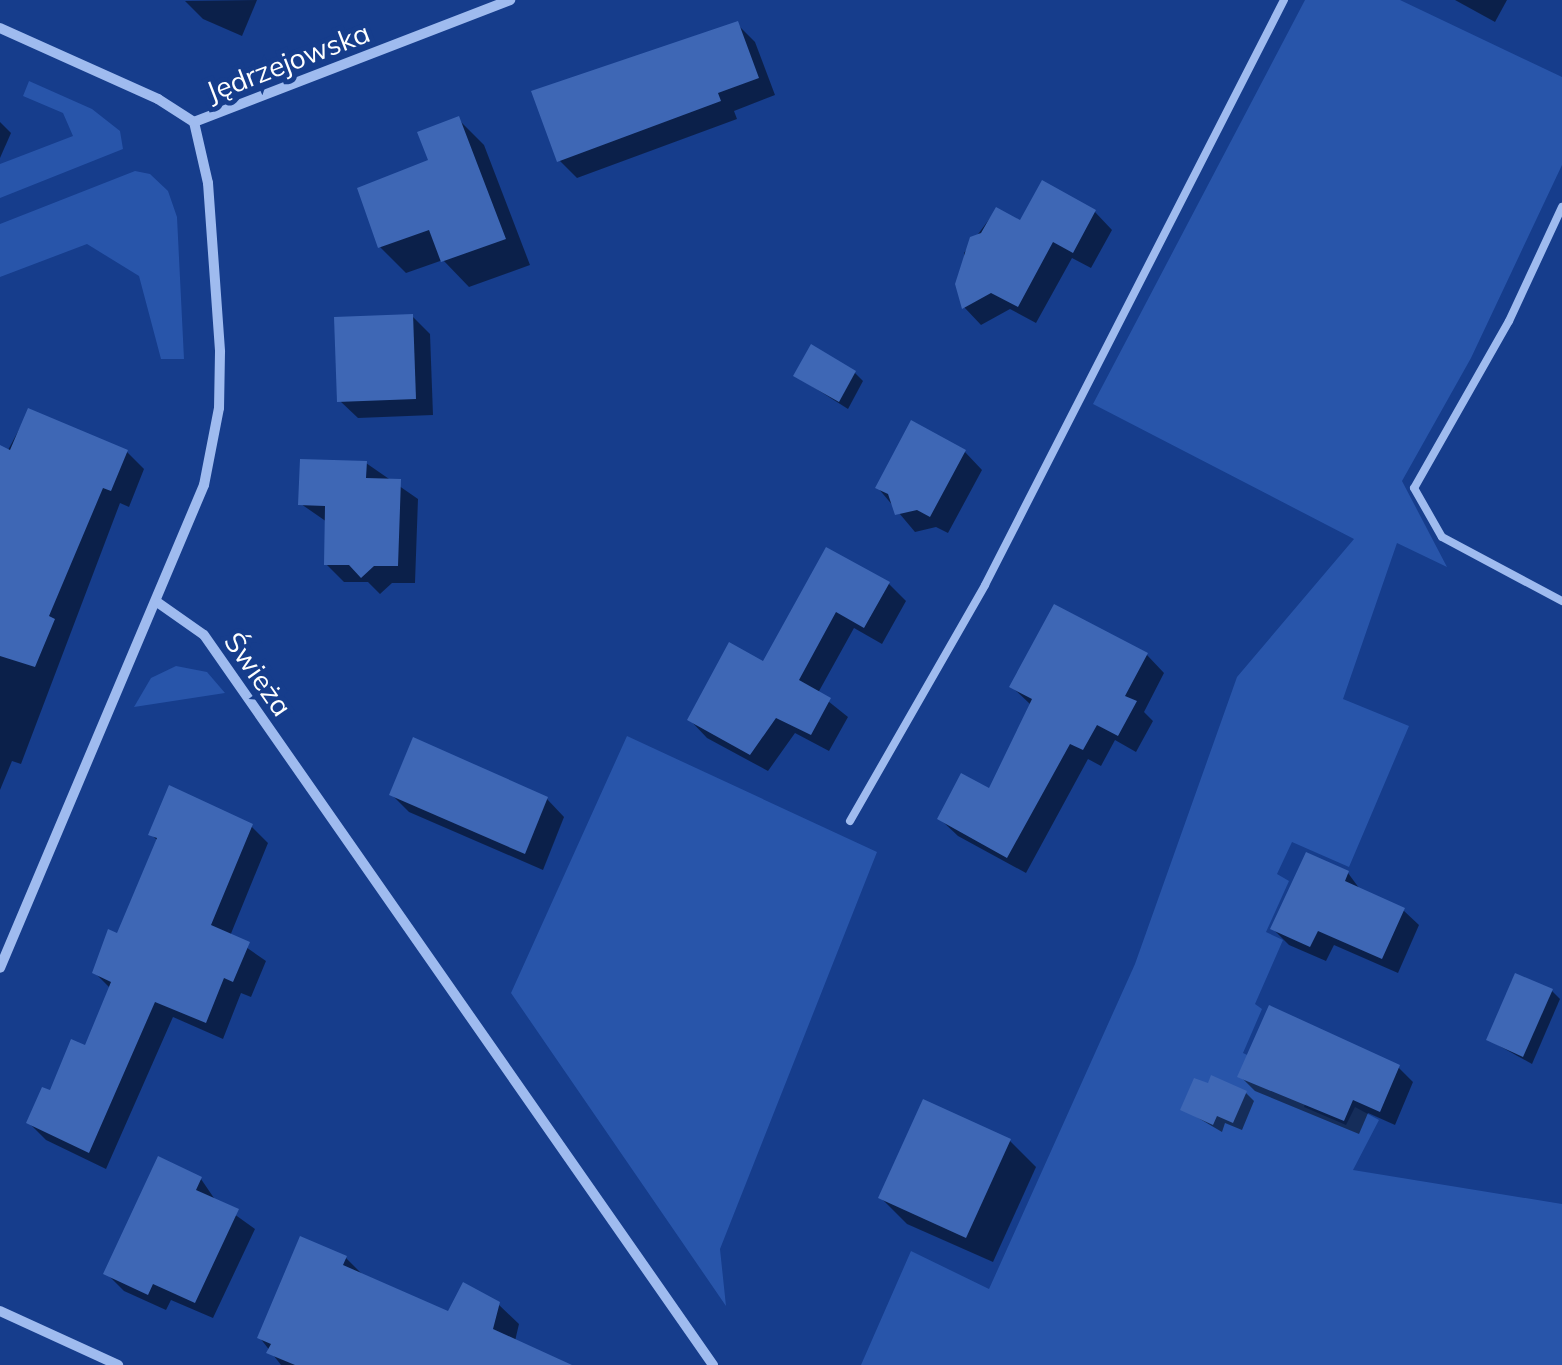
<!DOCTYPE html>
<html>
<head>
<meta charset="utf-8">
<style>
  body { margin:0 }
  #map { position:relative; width:1562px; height:1365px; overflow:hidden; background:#163d8c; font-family:Mulish,sans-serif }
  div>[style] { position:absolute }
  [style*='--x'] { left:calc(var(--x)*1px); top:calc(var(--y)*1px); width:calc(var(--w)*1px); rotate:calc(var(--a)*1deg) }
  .green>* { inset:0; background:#2855aa }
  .shadow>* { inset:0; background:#0007 }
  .building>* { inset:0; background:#3e67b5 }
  .lane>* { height:8px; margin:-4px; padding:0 4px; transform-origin:4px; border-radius:4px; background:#9fbbef }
  .street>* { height:10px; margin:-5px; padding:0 5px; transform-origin:5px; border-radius:5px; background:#9fbbef }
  span { translate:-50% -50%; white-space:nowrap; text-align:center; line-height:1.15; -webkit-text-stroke:10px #163d8c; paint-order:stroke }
  .street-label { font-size:28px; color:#fff }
</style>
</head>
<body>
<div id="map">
  <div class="green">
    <i style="clip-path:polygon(1305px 0,1400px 0,1562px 77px,1562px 165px,1471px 358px,1402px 481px,1447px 567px,1397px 543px,1343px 699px,1409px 726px,1349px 867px,1292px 842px,1277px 874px,1289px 881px,1266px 932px,1283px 940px,1255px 1004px,1262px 1009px,1243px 1053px,1311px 1085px,1304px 1107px,1346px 1125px,1355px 1107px,1379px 1120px,1353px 1170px,1562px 1204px,1562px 1365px,861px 1365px,911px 1251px,989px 1289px,1135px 964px,1237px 677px,1354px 539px,1093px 404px)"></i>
    <i style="clip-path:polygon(29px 81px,92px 109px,120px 131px,123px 149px,0 198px,0 164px,73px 136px,63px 113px,23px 96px)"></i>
    <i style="clip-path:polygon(135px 171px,150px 174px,168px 191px,177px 217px,184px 359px,161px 359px,139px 276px,87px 244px,0 277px,0 224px)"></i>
    <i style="clip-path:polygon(176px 666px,207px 672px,225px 693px,134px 707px,151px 678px)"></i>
    <i style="clip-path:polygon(627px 736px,877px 852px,720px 1249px,726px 1306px,511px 993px)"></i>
  </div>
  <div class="shadow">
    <i style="clip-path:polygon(257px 0,242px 36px,203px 19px,185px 1px)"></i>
    <i style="clip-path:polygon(1455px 0,1507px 0,1495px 22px)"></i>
    <i style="clip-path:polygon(737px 24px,755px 42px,775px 95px,734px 111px,737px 119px,577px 178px,559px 160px)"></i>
    <i style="clip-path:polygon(458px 119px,484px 145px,530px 265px,469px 287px,443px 260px,406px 273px,380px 247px)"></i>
    <i style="clip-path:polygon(0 122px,11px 133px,0 158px)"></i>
    <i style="clip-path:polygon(996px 210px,1021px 223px,1095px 212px,1112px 230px,1091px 268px,1072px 258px,1036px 323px,1010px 309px,981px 325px,964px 307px,964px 253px)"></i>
    <i style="clip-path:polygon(412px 316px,430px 334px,433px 415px,358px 418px,340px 401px)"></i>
    <i style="clip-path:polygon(855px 373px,863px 381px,848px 409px,796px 376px)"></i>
    <i style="clip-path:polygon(29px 411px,127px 452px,144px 469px,129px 507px,120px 503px,21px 764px,12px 761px,0 790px,0 465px)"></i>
    <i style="clip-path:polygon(965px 452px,982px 470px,948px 533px,936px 527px,915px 532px,878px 488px)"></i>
    <i style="clip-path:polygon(366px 463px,418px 499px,415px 583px,392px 583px,380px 594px,368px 582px,344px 582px,326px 564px,327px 522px,301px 504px)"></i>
    <i style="clip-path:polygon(827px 550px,889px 584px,906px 601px,882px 644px,854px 628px,818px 693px,848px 717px,829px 751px,795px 733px,768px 771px,707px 738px,690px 720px,764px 664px)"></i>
    <i style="clip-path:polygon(1147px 655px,1164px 673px,1144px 712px,1153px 721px,1136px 752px,1115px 740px,1101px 766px,1088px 759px,1026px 873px,958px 836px,940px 819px,990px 792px,1030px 704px,1012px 687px)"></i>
    <i style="clip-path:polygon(392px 795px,547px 799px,564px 817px,543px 870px,409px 812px)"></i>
    <i style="clip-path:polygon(251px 826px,268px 843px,230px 936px,266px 961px,251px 997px,241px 993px,223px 1039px,173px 1017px,106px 1169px,46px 1140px,29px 1123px,86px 1048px,111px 989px,95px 973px,118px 936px,158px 841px,151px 834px)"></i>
    <i style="clip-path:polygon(1348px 873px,1362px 892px,1403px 910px,1419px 925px,1398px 973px,1334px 945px,1326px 961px,1289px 945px,1273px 929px)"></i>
    <i style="clip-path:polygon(1552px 991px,1560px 999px,1532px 1064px,1489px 1040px)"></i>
    <i style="clip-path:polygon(1398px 1067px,1413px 1082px,1395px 1125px,1368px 1113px,1359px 1134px,1255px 1091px,1240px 1076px)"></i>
    <i style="clip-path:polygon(1246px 1093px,1254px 1101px,1242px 1130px,1225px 1123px,1222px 1132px,1183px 1109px)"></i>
    <i style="clip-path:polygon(1010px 1141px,1036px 1167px,993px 1262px,907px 1224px,881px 1198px)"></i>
    <i style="clip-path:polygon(201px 1179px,216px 1201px,255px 1229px,213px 1318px,171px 1300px,166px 1310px,124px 1291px,106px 1273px)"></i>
    <i style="clip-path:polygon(346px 1258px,365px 1277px,449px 1315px,498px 1304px,519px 1324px,515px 1341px,550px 1365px,281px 1365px,260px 1338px)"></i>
  </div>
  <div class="building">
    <i style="clip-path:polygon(738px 21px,759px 78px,718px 93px,721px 101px,557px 162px,531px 91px)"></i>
    <i style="clip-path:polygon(459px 116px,506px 239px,441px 262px,429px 230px,378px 248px,357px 188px,428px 160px,417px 132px)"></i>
    <i style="clip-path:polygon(1042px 180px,1096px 210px,1073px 253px,1053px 242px,1018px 307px,991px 293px,962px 309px,955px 284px,970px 237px,981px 233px,996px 207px,1020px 220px)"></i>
    <i style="clip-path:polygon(413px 314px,416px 399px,337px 402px,334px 317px)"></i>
    <i style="clip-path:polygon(811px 344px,856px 371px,839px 402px,793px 376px)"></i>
    <i style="clip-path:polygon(28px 408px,128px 450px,111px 491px,103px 488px,49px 616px,55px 619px,35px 667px,0 656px,0 445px,10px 450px)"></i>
    <i style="clip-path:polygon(911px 420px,966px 450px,930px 517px,917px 510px,895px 515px,888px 494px,875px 488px)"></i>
    <i style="clip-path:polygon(300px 459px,367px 461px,366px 478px,401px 479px,398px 566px,374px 566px,361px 578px,349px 565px,324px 565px,325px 506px,298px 505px)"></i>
    <i style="clip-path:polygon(826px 547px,890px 582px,864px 628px,836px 612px,799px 680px,831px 698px,811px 735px,776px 718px,750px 755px,687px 720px,729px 642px,763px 661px)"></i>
    <i style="clip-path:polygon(1054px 604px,1148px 653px,1125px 696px,1137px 701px,1118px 736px,1097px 725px,1083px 750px,1070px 744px,1007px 858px,937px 819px,961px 773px,989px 788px,1032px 699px,1009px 687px)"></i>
    <i style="clip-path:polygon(413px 737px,548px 797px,525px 854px,389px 795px)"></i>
    <i style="clip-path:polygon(169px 785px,253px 824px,211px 925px,250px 942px,233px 982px,224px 978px,206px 1023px,155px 1002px,89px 1153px,26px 1123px,42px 1087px,50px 1090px,71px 1039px,85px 1045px,111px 982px,92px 973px,108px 929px,117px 933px,157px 838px,148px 835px)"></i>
    <i style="clip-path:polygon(1306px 852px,1349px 871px,1345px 881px,1405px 908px,1382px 959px,1318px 931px,1310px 947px,1270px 929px)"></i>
    <i style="clip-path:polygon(1515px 973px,1553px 989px,1523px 1057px,1486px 1040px)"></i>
    <i style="clip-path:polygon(1269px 1005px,1400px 1065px,1380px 1112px,1353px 1100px,1344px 1121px,1237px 1077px)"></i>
    <i style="clip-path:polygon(1211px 1075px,1247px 1091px,1233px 1123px,1217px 1116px,1213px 1125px,1180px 1110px,1194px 1078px,1208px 1083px)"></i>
    <i style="clip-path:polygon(923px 1099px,1011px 1139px,966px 1238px,878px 1198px)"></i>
    <i style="clip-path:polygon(158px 1156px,202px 1177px,196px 1190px,239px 1209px,195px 1303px,153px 1284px,148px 1295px,103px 1274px)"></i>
    <i style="clip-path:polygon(300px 1236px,347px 1256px,343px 1265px,448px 1311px,463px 1282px,500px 1302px,493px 1329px,572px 1365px,295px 1365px,266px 1353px,271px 1344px,257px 1338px)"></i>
  </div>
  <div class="lane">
    <i style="--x:1562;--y:207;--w:126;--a:114.9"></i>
    <i style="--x:1509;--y:321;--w:192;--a:119.6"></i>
    <i style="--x:1414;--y:488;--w:56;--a:60.3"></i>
    <i style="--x:1442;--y:537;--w:136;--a:28.1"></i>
    <i style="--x:850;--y:821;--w:272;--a:-60.2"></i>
    <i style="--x:985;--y:585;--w:657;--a:-62.93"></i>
  </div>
  <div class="street">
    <i style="--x:0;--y:28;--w:173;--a:24.2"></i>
    <i style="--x:158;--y:99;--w:43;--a:32.6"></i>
    <i style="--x:194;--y:122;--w:63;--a:77.1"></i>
    <i style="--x:208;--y:183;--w:169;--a:85.9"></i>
    <i style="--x:220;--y:352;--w:56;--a:91"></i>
    <i style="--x:219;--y:408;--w:78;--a:101"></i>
    <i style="--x:204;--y:485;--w:524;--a:112.9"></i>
    <i style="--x:194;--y:122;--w:339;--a:-21.1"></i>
    <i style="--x:157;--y:602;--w:57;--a:35.1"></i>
    <i style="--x:204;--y:635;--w:890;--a:55.11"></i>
    <i style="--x:0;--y:1311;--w:130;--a:24.6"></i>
  </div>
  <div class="street-label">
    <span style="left:288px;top:62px;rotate:-21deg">Jędrzejowska</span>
    <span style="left:258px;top:674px;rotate:55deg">Świeża</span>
  </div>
</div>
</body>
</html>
